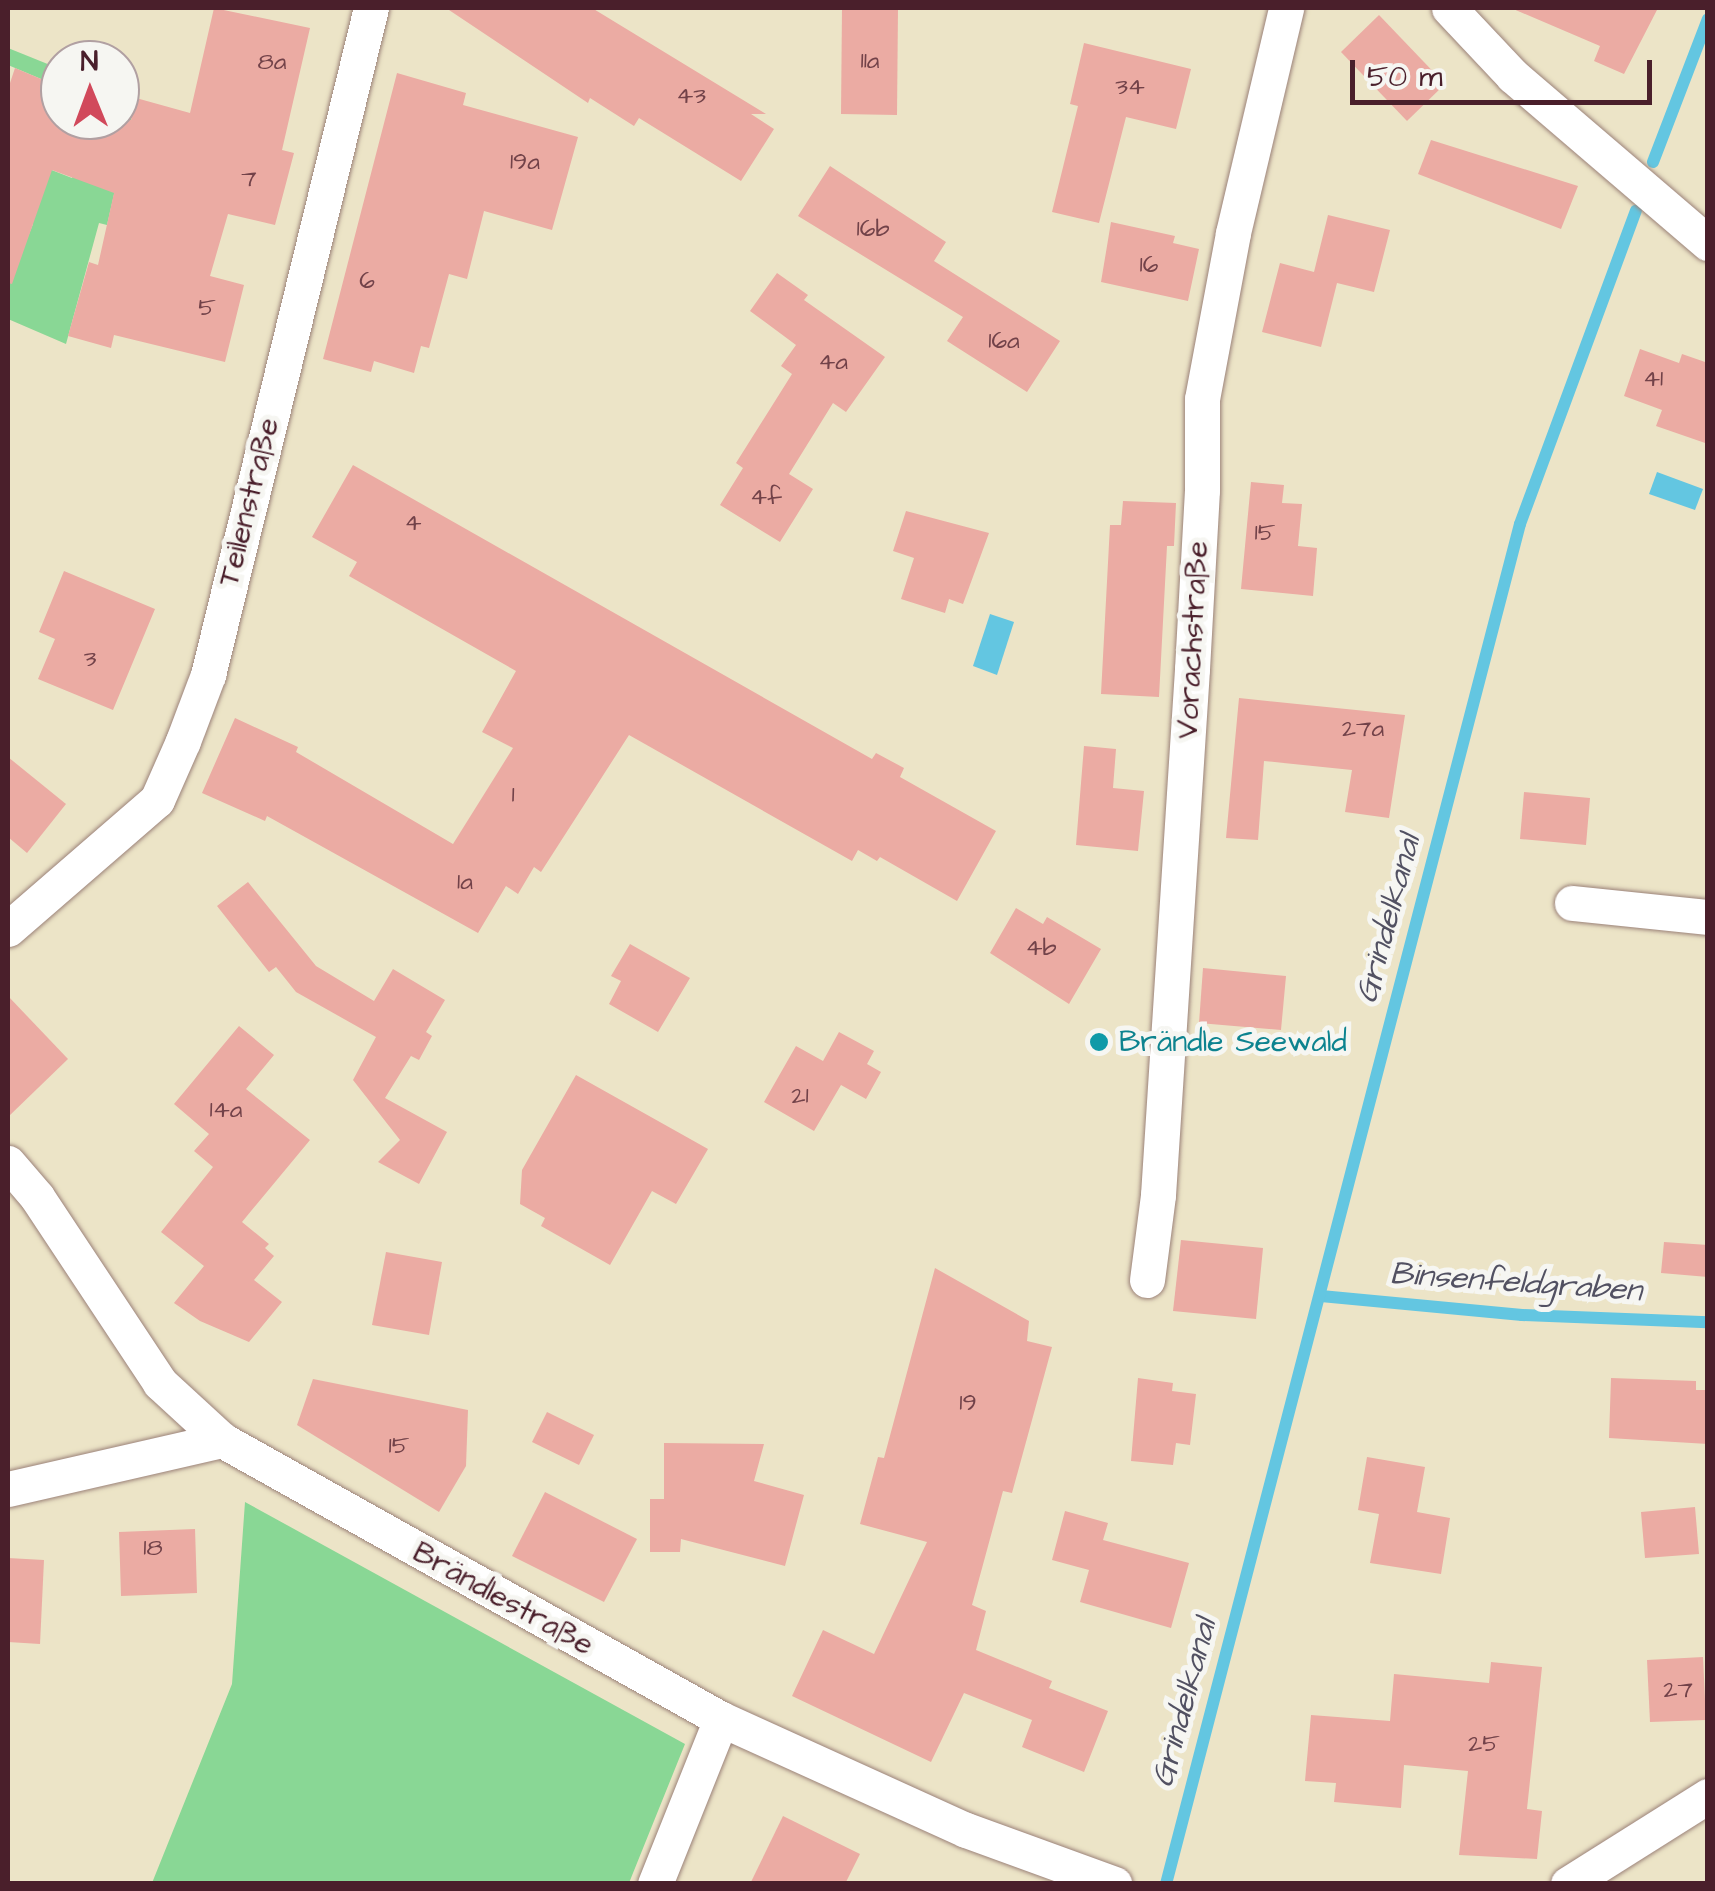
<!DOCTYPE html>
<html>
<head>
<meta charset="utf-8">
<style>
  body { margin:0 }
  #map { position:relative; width:1715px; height:1891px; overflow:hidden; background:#ece4c7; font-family:"Architects Daughter",sans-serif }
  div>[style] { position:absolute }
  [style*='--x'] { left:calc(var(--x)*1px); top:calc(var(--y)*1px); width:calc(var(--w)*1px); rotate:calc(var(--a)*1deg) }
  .green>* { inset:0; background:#89d795 }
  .water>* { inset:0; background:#63c6e1 }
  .stream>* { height:12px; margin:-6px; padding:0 6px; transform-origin:6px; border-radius:6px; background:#63c6e1 }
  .building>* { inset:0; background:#ebaba3 }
  .roads { filter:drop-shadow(0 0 2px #9b8279) drop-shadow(0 0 2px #9b8279) }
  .street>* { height:35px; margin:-17.5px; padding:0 17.5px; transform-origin:17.5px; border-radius:17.5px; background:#fff }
  .dots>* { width:28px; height:28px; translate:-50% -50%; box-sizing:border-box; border:5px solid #f6f6f2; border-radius:50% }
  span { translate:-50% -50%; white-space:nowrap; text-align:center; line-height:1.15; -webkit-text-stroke:10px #f6f6f2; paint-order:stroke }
  .number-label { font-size:25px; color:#724249 }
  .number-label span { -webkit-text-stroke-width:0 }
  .street-label { font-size:30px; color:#4a1f2b }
  .culture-label { font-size:30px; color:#0d838f }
  .left { translate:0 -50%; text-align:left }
  .water-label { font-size:32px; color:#525162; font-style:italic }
  .frame { position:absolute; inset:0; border:10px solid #4a1f2b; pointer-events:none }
  .north { position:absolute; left:40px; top:40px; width:100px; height:100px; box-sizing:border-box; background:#f6f6f2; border:2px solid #b1a0a2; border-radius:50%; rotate:359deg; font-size:28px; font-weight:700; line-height:40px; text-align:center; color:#4a1f2b }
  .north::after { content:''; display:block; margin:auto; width:35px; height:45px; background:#d1495b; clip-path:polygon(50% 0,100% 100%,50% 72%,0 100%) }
  .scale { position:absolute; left:1350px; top:60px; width:302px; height:45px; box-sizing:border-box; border:5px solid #4a1f2b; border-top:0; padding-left:12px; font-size:30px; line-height:35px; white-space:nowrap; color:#4a1f2b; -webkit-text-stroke:8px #f6f6f2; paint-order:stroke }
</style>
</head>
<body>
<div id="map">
  <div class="green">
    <i style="clip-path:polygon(8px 48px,60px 69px,60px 87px,8px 65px)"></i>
    <i style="clip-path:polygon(120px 92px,136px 98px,107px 225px,99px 223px,66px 344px,8px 319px,8px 287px,33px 224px,8px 214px,8px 153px,72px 178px,93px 120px,120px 120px)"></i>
    <i style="clip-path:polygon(245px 1502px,685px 1744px,629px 1883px,152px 1883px,232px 1684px)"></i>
  </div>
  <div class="water">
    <i style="clip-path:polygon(1657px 472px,1703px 489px,1695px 510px,1649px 494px)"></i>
    <i style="clip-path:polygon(990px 614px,1014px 622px,997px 675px,973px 666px)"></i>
  </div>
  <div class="stream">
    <i style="--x:1653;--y:162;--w:153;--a:-69"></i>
    <i style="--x:1321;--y:1296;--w:202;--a:5.4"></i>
    <i style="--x:1522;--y:1315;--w:186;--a:2.2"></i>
    <i style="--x:1166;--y:1884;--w:1405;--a:-75.41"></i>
    <i style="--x:1520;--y:524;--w:334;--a:-69.7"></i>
  </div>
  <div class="building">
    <i style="clip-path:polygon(214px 8px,310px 28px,282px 150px,294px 153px,275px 225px,228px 214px,210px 276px,244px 285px,225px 362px,114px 335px,111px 348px,68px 336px,89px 262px,98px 265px,114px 193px,52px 170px,12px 284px,8px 283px,8px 89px,15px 68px,60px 87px,60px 120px,131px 120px,136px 98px,190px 113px)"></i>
    <i style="clip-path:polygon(446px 8px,592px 8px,766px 114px,751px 114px,774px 129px,741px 181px,639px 118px,634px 126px,590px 98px,588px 103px)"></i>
    <i style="clip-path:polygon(842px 8px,898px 8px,897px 115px,841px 114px)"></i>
    <i style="clip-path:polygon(1511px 8px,1658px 8px,1624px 74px,1594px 61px,1600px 46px)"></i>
    <i style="clip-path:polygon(1379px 15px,1445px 84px,1407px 121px,1341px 52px)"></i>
    <i style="clip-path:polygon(1084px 43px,1191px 69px,1176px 129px,1126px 117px,1099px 223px,1052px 212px,1078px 106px,1070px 104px)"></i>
    <i style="clip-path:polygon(397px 73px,466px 93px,463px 105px,578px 137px,552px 230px,484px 211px,467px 279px,449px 274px,429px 348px,421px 346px,414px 373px,374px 361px,371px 372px,323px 359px)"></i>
    <i style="clip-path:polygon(1431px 140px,1578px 186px,1561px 229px,1418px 174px)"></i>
    <i style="clip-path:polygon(830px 166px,946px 242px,934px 261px,1060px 341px,1027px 392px,947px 341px,963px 317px,798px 216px)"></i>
    <i style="clip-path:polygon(1328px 215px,1390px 230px,1374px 292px,1337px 283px,1321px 347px,1262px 332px,1280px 263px,1314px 272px)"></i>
    <i style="clip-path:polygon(1111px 222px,1175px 236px,1173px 243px,1199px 249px,1188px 301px,1101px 282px)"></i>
    <i style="clip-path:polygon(777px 273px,808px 295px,804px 300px,885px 357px,846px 412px,833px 403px,789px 474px,813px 489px,780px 542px,720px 505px,743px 468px,736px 463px,792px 374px,781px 366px,796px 345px,750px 311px)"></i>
    <i style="clip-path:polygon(1640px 349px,1679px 363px,1682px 354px,1708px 363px,1708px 444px,1656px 426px,1662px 410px,1624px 396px)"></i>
    <i style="clip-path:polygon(353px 465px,872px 759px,876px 753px,904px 768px,900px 777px,996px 831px,957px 901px,880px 857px,877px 861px,858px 850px,852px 861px,629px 735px,541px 872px,534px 867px,518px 894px,506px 886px,478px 933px,267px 816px,265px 821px,202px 793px,235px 718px,298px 747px,296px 752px,453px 844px,513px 748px,482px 732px,516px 671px,349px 576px,357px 562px,312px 537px)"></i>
    <i style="clip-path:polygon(1251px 482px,1284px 485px,1282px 503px,1302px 504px,1298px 546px,1317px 548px,1313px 596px,1241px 589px)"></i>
    <i style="clip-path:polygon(1123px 501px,1176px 503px,1174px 546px,1167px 546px,1159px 697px,1101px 694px,1110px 525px,1121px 525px)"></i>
    <i style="clip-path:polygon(906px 511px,989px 533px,963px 604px,949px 599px,945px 613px,901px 599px,914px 558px,893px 551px)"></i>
    <i style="clip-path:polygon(64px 571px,155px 609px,113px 710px,38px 679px,55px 639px,39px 632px)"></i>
    <i style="clip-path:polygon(1239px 698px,1405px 715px,1389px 818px,1345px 812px,1352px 770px,1264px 761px,1258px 840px,1226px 838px)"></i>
    <i style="clip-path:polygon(1084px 746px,1116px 749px,1113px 788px,1144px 791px,1138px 851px,1076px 845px)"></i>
    <i style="clip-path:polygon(8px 757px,66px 804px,27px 853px,8px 837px)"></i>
    <i style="clip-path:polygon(1524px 792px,1590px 798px,1586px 845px,1520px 839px)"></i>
    <i style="clip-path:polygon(248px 882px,316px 966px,374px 1001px,393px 969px,445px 1000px,426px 1032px,432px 1036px,419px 1060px,411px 1056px,385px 1098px,447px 1132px,419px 1184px,378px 1162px,400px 1140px,353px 1080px,376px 1037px,296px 992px,276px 967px,269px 972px,217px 906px)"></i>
    <i style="clip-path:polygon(1016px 908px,1043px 924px,1047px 917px,1101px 949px,1069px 1004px,990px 953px)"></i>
    <i style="clip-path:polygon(630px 944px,690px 978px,658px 1032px,609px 1004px,621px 981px,611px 976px)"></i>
    <i style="clip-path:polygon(1203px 968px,1286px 976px,1281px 1030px,1199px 1023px)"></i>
    <i style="clip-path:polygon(8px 996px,68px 1059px,8px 1117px)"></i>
    <i style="clip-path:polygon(239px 1026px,274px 1055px,246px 1089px,310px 1140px,242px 1222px,269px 1244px,265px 1248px,274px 1256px,254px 1280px,282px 1302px,249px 1342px,200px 1321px,174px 1303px,204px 1266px,161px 1232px,213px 1167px,194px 1151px,209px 1134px,174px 1104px)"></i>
    <i style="clip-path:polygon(839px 1032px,874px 1051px,867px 1064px,881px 1072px,866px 1099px,841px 1085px,814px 1131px,764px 1102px,796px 1046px,823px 1061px)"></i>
    <i style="clip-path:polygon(576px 1075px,708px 1149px,676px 1204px,652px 1191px,610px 1265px,541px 1226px,545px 1218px,520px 1204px,522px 1170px)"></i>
    <i style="clip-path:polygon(1181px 1240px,1263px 1248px,1256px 1319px,1173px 1311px)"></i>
    <i style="clip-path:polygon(1664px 1242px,1708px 1245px,1708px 1277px,1661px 1273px)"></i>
    <i style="clip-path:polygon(386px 1252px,442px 1262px,429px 1335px,372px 1325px)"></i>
    <i style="clip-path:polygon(935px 1268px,1029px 1321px,1027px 1341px,1052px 1347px,1012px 1493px,1003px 1491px,972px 1605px,986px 1611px,976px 1650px,1052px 1681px,1049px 1688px,1108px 1711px,1084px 1772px,1022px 1747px,1032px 1720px,964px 1693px,931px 1762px,792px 1696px,823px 1630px,874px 1654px,927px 1542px,860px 1524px,878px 1457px,884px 1458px)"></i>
    <i style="clip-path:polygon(1138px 1378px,1173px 1383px,1172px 1391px,1196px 1394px,1190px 1445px,1176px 1443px,1173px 1465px,1131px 1461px)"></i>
    <i style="clip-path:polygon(1611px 1378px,1696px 1381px,1696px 1390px,1708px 1390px,1708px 1444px,1609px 1438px)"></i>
    <i style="clip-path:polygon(313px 1379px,468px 1410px,466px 1466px,439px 1512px,297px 1425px)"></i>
    <i style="clip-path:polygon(547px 1412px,594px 1435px,579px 1465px,532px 1442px)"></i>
    <i style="clip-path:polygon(664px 1443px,764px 1444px,754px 1481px,804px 1495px,785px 1566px,681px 1539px,680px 1552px,650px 1552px,650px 1499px,664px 1499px)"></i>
    <i style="clip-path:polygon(1367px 1457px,1425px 1467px,1417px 1512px,1450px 1518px,1441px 1574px,1370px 1563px,1379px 1514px,1358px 1510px)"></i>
    <i style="clip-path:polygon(545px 1492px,637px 1539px,604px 1602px,512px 1556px)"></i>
    <i style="clip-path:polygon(1695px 1507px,1699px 1554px,1645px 1558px,1641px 1512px)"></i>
    <i style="clip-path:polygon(1065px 1511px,1108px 1523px,1103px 1540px,1189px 1563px,1171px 1628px,1080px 1602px,1089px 1570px,1052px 1560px)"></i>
    <i style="clip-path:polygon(195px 1529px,197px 1593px,121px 1596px,119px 1532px)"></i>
    <i style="clip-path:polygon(8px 1558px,44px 1560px,40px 1644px,8px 1642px)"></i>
    <i style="clip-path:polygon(1703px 1657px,1706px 1720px,1650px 1722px,1647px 1660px)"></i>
    <i style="clip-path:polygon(1491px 1662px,1542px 1667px,1527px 1809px,1542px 1811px,1537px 1859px,1459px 1855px,1468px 1771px,1404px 1765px,1401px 1808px,1334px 1802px,1336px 1783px,1305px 1781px,1311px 1715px,1390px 1721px,1394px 1674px,1489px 1683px)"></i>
    <i style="clip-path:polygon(783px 1816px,860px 1854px,845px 1884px,750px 1884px)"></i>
  </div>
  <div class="roads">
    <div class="street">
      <i style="--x:1449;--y:8;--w:93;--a:46.7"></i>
      <i style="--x:1513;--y:76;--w:257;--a:40.6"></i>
      <i style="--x:1572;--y:903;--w:137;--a:5.9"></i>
      <i style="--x:8;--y:929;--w:197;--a:-40.9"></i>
      <i style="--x:157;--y:800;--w:64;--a:-66.2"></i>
      <i style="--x:183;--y:741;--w:71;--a:-69.3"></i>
      <i style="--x:208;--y:675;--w:687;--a:-76.27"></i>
      <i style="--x:8;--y:1163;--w:45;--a:49.5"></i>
      <i style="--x:37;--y:1197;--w:223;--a:56.5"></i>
      <i style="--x:160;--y:1383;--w:84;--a:42.6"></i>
      <i style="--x:222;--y:1440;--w:572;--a:29.21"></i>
      <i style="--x:721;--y:1719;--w:269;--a:24.4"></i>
      <i style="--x:966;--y:1830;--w:158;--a:20"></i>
      <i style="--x:1147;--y:1280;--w:86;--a:-82.6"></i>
      <i style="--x:1158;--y:1195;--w:527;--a:-86.3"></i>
      <i style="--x:1192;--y:669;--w:179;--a:-86.8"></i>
      <i style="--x:1202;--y:490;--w:91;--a:-90"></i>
      <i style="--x:1202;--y:399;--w:169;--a:-79.4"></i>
      <i style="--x:1233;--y:233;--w:231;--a:-76.7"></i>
      <i style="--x:8;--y:1489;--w:220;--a:-12.9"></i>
      <i style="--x:655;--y:1884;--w:178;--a:-68.2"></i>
      <i style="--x:1568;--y:1884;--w:165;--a:-32.2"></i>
    </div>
  </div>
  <div class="dots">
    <i style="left:1099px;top:1042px;background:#0f9aa8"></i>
  </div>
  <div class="number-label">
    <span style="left:870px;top:61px">11a</span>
    <span style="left:272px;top:62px">8a</span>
    <span style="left:1130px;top:87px">34</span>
    <span style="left:691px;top:96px">43</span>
    <span style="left:525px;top:162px">19a</span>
    <span style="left:249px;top:179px">7</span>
    <span style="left:873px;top:229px">16b</span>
    <span style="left:1149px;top:265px">16</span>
    <span style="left:367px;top:281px">6</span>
    <span style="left:207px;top:308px">5</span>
    <span style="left:1004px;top:341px">16a</span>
    <span style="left:833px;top:362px">4a</span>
    <span style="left:1653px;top:379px">41</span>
    <span style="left:766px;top:497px">4f</span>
    <span style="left:413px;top:523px">4</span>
    <span style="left:1265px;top:533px">15</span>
    <span style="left:90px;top:659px">3</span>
    <span style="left:1363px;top:729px">27a</span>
    <span style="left:513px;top:795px">1</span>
    <span style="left:465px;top:882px">1a</span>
    <span style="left:1041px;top:948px">4b</span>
    <span style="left:800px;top:1096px">21</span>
    <span style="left:226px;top:1110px">14a</span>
    <span style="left:968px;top:1403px">19</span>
    <span style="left:399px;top:1446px">15</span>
    <span style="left:153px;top:1548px">18</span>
    <span style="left:1678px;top:1690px">27</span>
    <span style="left:1484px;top:1744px">25</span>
  </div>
  <div class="street-label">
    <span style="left:249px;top:502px;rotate:-76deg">Teilenstraße</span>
    <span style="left:1193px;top:640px;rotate:-87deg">Vorachstraße</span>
    <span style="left:503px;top:1599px;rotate:29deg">Brändlestraße</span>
  </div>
  <div class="culture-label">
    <span class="left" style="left:1119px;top:1042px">Brändle Seewald</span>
  </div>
  <div class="water-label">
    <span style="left:1389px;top:919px;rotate:-75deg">Grindelkanal</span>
    <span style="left:1516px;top:1283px;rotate:4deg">Binsenfeldgraben</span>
    <span style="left:1185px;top:1703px;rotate:-75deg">Grindelkanal</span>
  </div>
  <div class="frame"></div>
  <div class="north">N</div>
  <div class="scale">50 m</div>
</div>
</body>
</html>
